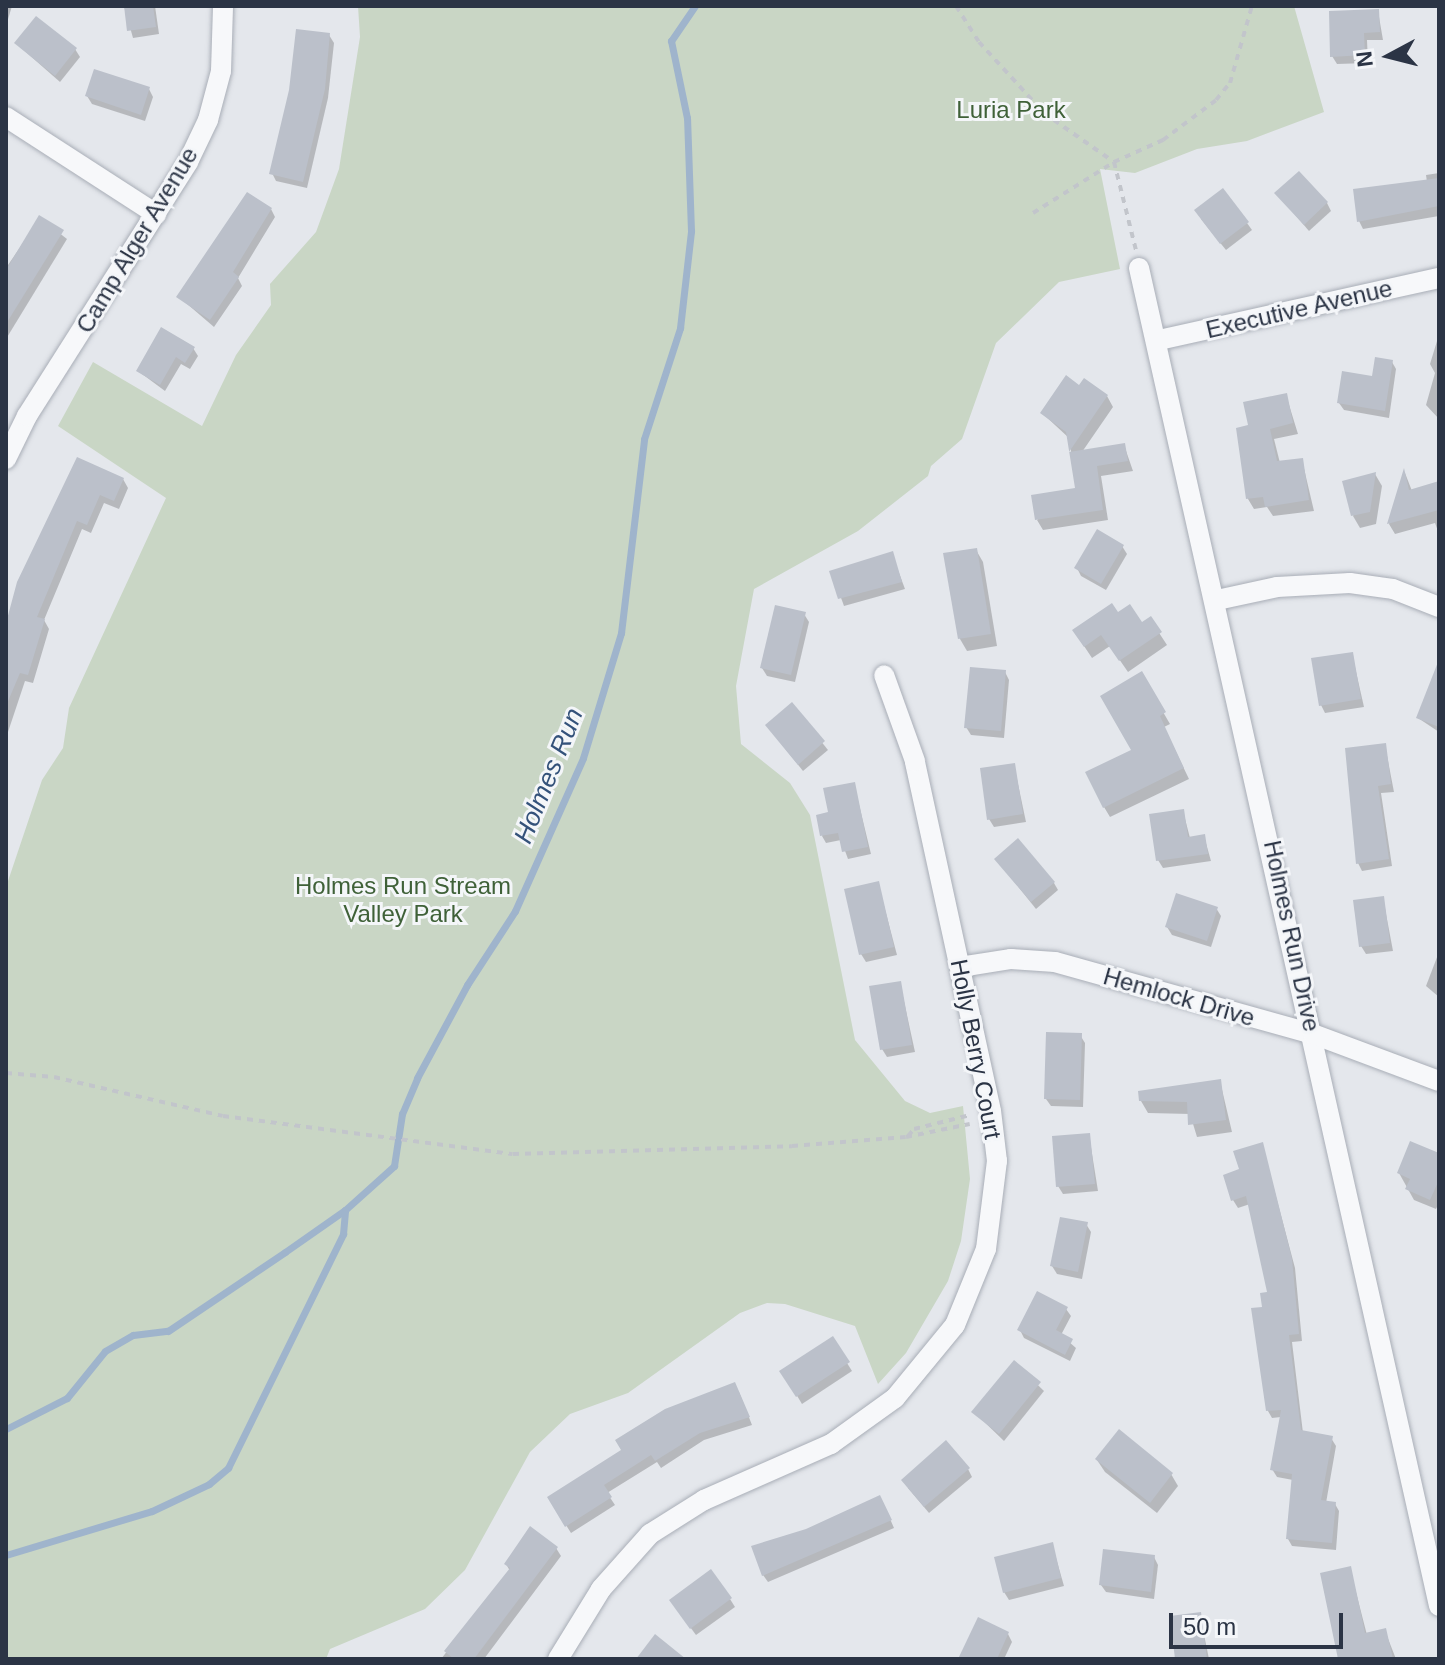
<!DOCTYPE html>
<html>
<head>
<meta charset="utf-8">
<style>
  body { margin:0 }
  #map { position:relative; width:1445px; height:1665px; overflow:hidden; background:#e4e7ec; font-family:Helvetica,sans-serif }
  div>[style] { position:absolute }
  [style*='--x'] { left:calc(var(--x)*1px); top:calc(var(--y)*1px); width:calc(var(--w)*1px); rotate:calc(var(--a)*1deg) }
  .green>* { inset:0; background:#c9d6c5 }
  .shadow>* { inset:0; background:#0003 }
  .stream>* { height:7px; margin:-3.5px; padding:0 3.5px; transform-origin:3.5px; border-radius:3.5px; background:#9fb4cc }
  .building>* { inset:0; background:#bbc0ca }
  .path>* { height:4px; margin-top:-2px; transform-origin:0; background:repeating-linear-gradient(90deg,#c2c5cb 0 6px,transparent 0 12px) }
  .roads { filter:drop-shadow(0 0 2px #a9aeb7) drop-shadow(0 0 2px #a9aeb7) }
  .street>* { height:20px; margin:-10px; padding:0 10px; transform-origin:10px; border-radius:10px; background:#f7f8fa }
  span { translate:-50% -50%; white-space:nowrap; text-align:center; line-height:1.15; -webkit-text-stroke:6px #f4f6f9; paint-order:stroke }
  .park-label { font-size:24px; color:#3f6138 }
  .street-label { font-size:24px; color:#2b3445 }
  .water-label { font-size:26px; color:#34527a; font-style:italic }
  .frame { position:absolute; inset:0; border:8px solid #2b3445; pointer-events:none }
  .north { position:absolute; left:1349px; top:16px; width:80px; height:80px; -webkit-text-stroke:6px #f4f6f9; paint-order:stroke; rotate:263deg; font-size:22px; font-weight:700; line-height:32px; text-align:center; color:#2b3445 }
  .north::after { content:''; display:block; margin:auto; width:28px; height:36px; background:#2b3445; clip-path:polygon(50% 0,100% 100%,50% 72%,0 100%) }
  .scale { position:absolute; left:1169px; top:1613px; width:174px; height:36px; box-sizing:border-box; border:4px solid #2b3445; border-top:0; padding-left:10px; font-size:24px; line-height:28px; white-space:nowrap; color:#2b3445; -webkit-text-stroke:6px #f4f6f9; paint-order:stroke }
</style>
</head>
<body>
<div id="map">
  <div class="green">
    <i style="clip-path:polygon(358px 6px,1294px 6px,1324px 112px,1247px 141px,1197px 149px,1135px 173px,1100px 169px,1120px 269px,1059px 282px,996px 343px,962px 439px,931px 466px,928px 476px,858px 531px,754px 589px,736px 686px,741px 744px,790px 783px,810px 815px,855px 1040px,905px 1101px,930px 1113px,963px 1106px,970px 1179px,961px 1241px,948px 1281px,906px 1353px,878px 1384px,855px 1326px,785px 1304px,767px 1303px,740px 1313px,628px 1393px,570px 1414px,530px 1452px,465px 1570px,425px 1609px,330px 1649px,326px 1659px,6px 1659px,6px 887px,42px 780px,63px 748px,69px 708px,166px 498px,58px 426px,93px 362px,202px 426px,236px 355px,271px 305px,270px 284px,316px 232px,339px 169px,360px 37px)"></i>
  </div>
  <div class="shadow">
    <i style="clip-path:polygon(6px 6px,12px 6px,6px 26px)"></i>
    <i style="clip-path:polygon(124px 6px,155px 6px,159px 34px,133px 38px)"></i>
    <i style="clip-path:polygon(1378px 11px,1383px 40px,1367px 40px,1368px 63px,1337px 64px,1332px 56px)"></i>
    <i style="clip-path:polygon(329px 35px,334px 43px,328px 98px,307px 188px,276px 181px,272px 173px)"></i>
    <i style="clip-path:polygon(19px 46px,75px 49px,80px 57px,60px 82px)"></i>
    <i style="clip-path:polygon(149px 89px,153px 97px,145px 121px,92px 104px,87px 96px)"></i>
    <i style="clip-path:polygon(1439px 173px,1439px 216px,1363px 229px,1359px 221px,1427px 182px,1426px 175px)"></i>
    <i style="clip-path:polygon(1277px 194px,1327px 203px,1331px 211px,1309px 231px)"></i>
    <i style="clip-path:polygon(271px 209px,275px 217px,238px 278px,242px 286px,214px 327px,179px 297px)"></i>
    <i style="clip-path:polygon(40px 218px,67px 239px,6px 339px,6px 268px)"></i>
    <i style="clip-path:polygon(1201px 219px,1247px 223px,1252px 230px,1226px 250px)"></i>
    <i style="clip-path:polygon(1437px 341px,1439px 342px,1439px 419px,1426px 405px,1435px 373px,1430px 364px)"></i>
    <i style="clip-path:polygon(193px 348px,198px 356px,190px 369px,181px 364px,165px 391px,138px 371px)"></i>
    <i style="clip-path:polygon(1392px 362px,1396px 369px,1389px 418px,1344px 410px,1339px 403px)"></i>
    <i style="clip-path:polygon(1079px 388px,1107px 396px,1113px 407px,1082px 452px,1124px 445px,1133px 471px,1101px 476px,1108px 520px,1043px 530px,1037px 520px,1077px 490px,1069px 438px,1042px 413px)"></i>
    <i style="clip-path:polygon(1286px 395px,1298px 434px,1274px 439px,1280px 463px,1302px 460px,1314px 511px,1273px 516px,1267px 507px,1254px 509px,1248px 499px,1250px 426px)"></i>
    <i style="clip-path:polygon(78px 460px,123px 479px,128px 488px,119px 509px,104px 503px,91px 533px,82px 529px,44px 620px,49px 629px,33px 683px,25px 681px,6px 738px,6px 623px)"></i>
    <i style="clip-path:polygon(1405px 473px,1412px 491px,1439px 483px,1439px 534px,1435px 523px,1395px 534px,1389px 524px)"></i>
    <i style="clip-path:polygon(1375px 474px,1382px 486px,1376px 524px,1360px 528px,1353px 516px)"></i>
    <i style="clip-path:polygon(1122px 546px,1127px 554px,1106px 590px,1081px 576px,1077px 568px)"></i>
    <i style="clip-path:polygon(976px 550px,983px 562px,997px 646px,967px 651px,960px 639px,946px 555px)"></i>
    <i style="clip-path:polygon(892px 554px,905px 589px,844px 606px,832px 573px)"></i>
    <i style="clip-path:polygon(804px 614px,809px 622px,795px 682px,767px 676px,762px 668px)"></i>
    <i style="clip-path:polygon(1118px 615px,1142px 624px,1150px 619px,1167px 645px,1128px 672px,1110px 646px,1092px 658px,1082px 643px)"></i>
    <i style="clip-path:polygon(1352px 654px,1364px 707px,1325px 713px,1321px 705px)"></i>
    <i style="clip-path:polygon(1005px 672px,1009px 680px,1004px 738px,971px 735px,966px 727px)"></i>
    <i style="clip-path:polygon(1141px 674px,1170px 724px,1164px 727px,1189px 779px,1110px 817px,1104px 807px,1134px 751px)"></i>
    <i style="clip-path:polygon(1439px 696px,1439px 732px,1418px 718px)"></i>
    <i style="clip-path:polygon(792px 705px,828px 750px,803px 771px,767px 726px)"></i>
    <i style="clip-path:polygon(1385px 745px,1394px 792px,1381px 793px,1392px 866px,1362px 871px,1358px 863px)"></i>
    <i style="clip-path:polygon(1014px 765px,1026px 822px,994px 827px,989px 819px)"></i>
    <i style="clip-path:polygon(854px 784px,871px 854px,848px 859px,841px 840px,826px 843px,822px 836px,830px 814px)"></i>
    <i style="clip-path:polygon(1183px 811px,1190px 838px,1204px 836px,1211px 861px,1163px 868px,1158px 860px)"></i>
    <i style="clip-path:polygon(996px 859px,1054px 883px,1058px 890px,1036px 909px)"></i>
    <i style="clip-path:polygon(878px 883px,897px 955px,866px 962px,861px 954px)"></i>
    <i style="clip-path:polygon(1383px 898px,1393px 951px,1366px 954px,1361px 946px)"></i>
    <i style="clip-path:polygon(1216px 908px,1221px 916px,1211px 947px,1172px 935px,1167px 927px)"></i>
    <i style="clip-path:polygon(1439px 952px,1439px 997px,1426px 986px)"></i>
    <i style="clip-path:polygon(900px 983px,915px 1052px,887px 1057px,882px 1049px)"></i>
    <i style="clip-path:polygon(1080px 1035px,1085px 1043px,1083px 1107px,1051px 1106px,1046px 1099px)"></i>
    <i style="clip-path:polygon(1220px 1081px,1232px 1132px,1197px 1137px,1190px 1114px,1148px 1113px,1141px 1101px)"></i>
    <i style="clip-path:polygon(1089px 1135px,1098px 1191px,1063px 1194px,1058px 1186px)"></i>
    <i style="clip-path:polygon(1262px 1144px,1295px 1268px,1302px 1341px,1292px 1342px,1303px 1433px,1331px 1438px,1336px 1446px,1326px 1503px,1335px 1504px,1339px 1511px,1336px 1550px,1292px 1546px,1288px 1539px,1293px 1480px,1277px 1477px,1272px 1469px,1281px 1417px,1272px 1418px,1268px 1411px,1264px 1308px,1269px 1294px,1250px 1204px,1238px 1208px,1233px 1200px,1241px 1171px)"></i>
    <i style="clip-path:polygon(1439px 1157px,1439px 1203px,1436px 1209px,1414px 1200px,1399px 1173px)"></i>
    <i style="clip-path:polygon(1086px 1224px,1091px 1232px,1082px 1279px,1057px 1274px,1052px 1266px)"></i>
    <i style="clip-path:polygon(1066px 1309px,1071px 1316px,1061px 1335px,1076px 1348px,1070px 1361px,1024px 1338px,1020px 1330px)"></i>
    <i style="clip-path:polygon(832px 1339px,852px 1371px,802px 1404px,782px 1371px)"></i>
    <i style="clip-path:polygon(1014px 1362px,1044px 1391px,1004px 1441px,974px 1412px)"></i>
    <i style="clip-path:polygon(739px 1392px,752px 1425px,704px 1440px,661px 1468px,657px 1462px,607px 1493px,615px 1505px,571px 1533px,549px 1498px,623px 1451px)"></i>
    <i style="clip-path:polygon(1097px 1460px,1171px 1474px,1178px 1486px,1157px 1513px,1105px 1472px)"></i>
    <i style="clip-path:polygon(968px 1469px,972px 1477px,929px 1513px,908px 1488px)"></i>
    <i style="clip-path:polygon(884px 1505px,894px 1528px,768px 1582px,763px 1575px)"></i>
    <i style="clip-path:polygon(1052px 1544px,1064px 1586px,1009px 1600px,1004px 1592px)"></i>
    <i style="clip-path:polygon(556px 1548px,561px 1556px,484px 1659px,441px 1659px,510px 1571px,506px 1564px)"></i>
    <i style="clip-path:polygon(1154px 1557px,1158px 1565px,1154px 1599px,1106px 1592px,1101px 1585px)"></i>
    <i style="clip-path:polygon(1350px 1569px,1367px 1635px,1385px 1631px,1396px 1659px,1340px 1659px)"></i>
    <i style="clip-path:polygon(730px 1599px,735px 1607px,696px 1635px,676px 1608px)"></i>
    <i style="clip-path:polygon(1200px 1615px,1209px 1659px,1177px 1659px)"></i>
    <i style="clip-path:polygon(1008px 1634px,1012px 1642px,1004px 1659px,960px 1659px)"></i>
  </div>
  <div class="stream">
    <i style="--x:6;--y:1429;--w:68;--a:-26.9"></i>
    <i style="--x:67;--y:1398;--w:60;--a:-51"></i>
    <i style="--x:105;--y:1351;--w:32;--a:-30"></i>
    <i style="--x:133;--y:1335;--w:35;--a:-7"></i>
    <i style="--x:168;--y:1331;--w:141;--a:-34"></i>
    <i style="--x:285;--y:1252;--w:73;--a:-35"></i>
    <i style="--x:345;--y:1210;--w:66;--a:-41.9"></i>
    <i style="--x:394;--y:1166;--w:53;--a:-81.3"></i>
    <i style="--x:402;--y:1114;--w:39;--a:-67"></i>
    <i style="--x:417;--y:1078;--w:106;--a:-61.7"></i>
    <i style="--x:467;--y:985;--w:88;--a:-57"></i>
    <i style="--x:515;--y:911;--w:167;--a:-66"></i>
    <i style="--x:583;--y:758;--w:131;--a:-73.1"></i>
    <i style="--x:621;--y:633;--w:195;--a:-83.2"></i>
    <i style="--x:644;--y:439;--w:117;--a:-72"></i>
    <i style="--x:680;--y:328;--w:98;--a:-83.5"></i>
    <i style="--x:691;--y:231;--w:113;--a:-92"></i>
    <i style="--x:687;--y:118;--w:79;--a:-101.7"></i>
    <i style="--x:671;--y:41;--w:42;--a:-55.6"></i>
    <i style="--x:6;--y:1555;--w:152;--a:-16.8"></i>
    <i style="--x:152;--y:1511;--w:63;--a:-25.3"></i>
    <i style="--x:209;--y:1484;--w:25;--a:-40"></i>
    <i style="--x:228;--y:1468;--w:261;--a:-63.8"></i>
    <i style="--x:343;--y:1234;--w:24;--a:-85"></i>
  </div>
  <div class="building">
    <i style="clip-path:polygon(124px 6px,153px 6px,156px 27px,127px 31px)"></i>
    <i style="clip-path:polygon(1379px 9px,1380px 32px,1364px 33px,1365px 55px,1330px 57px,1329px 11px)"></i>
    <i style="clip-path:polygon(36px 16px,77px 48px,55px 76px,14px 43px)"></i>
    <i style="clip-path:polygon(296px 29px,330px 33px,325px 89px,303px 182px,269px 174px,289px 90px)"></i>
    <i style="clip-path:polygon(94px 69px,150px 87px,141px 115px,85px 96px)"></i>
    <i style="clip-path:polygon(1299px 171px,1328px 202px,1304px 225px,1274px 193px)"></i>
    <i style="clip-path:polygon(1439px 178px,1439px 206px,1357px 222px,1353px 189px)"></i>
    <i style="clip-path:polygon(1223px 188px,1249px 222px,1220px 244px,1194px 210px)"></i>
    <i style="clip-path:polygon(247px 192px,272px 208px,233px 272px,239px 277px,210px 320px,176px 297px)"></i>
    <i style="clip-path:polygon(39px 215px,64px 230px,6px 324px,6px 270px)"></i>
    <i style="clip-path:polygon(161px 327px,195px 347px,185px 363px,176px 357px,160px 385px,136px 371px)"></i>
    <i style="clip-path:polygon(1375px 357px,1393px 360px,1385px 411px,1337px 403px,1342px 371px,1372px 376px)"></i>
    <i style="clip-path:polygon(1066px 375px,1079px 385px,1084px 378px,1108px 395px,1069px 452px,1125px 443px,1128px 461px,1097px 466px,1103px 510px,1035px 520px,1031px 495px,1075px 488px,1066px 432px,1040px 413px)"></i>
    <i style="clip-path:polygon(1287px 393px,1293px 423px,1270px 429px,1277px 461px,1303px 458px,1309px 500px,1265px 507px,1263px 497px,1246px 499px,1236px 428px,1248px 425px,1243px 402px)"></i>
    <i style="clip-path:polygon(77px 457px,124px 478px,114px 501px,100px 495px,87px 525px,77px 521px,37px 617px,45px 619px,28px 675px,20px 673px,6px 706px,6px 623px,17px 582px)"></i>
    <i style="clip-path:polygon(1404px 468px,1409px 490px,1439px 481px,1439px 510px,1387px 524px)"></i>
    <i style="clip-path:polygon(1376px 472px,1370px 512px,1351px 516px,1342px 481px)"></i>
    <i style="clip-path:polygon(1097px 529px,1124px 545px,1101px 584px,1074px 568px)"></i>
    <i style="clip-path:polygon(977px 548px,991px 634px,958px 639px,943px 553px)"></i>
    <i style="clip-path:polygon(893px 551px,902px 582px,838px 599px,829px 571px)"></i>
    <i style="clip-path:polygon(1112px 603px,1118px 612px,1130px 604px,1142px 622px,1151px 616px,1162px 632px,1119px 661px,1101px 635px,1084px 647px,1072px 630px)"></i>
    <i style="clip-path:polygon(775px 605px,806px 612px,791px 675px,760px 668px)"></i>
    <i style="clip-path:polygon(1353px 652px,1361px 699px,1319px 706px,1311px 658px)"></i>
    <i style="clip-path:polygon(1438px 662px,1439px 662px,1439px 727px,1416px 718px)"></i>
    <i style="clip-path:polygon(970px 667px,1006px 670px,1001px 731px,964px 728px)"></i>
    <i style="clip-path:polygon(1142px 671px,1166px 712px,1160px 716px,1184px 768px,1103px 808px,1085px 772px,1131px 750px,1100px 696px)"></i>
    <i style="clip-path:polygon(792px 702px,825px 741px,798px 765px,765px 725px)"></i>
    <i style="clip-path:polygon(1386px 743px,1391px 784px,1378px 786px,1389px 859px,1356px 864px,1345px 748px)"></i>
    <i style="clip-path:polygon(1015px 763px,1023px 814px,987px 820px,980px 768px)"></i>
    <i style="clip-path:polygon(855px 782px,868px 847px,842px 852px,838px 833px,820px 836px,816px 815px,828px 812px,823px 788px)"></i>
    <i style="clip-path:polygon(1184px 809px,1188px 837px,1205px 834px,1208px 854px,1156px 861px,1149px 814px)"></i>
    <i style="clip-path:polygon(1018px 838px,1055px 882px,1031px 902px,994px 859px)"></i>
    <i style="clip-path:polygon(879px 881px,894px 947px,859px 955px,844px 889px)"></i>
    <i style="clip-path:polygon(1176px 893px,1218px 907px,1207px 941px,1165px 927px)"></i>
    <i style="clip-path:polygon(1384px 896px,1390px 943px,1359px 947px,1353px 900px)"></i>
    <i style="clip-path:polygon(901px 981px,912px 1045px,880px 1050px,869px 986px)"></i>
    <i style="clip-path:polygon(1046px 1032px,1082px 1033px,1080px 1100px,1044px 1099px)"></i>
    <i style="clip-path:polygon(1221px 1079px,1226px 1120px,1188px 1125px,1187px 1102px,1139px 1101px,1138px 1091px)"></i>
    <i style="clip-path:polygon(1090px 1133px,1095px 1184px,1056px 1187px,1052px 1136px)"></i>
    <i style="clip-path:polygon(1410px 1141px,1439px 1153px,1439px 1180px,1430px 1200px,1405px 1189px,1410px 1179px,1397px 1173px)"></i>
    <i style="clip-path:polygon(1263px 1142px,1292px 1259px,1299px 1334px,1289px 1335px,1301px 1430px,1333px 1436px,1321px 1500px,1336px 1502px,1332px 1543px,1286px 1539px,1292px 1474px,1270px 1470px,1281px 1410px,1266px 1411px,1251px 1308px,1262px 1307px,1260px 1293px,1267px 1292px,1246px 1196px,1231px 1201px,1223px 1175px,1239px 1169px,1233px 1151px)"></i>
    <i style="clip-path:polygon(1060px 1217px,1088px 1222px,1078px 1272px,1050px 1266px)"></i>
    <i style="clip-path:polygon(1037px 1291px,1068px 1307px,1056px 1330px,1073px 1339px,1065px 1355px,1017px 1330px)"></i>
    <i style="clip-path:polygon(833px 1336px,850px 1362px,796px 1397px,779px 1371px)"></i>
    <i style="clip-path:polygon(1014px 1360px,1041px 1382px,999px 1434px,971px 1412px)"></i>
    <i style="clip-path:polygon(735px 1382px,750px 1417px,700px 1433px,655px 1461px,651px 1455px,604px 1485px,612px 1497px,565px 1527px,547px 1497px,621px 1450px,615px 1440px,665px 1409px)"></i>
    <i style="clip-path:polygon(1119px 1429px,1173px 1473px,1150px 1503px,1095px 1459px)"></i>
    <i style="clip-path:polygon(946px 1440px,970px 1468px,924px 1507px,901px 1480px)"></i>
    <i style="clip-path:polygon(880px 1495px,892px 1520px,762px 1576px,751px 1546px,806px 1529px)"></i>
    <i style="clip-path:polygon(530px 1526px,558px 1547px,474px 1659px,454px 1659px,444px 1651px,510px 1568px,504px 1564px)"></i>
    <i style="clip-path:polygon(1053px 1542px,1061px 1578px,1003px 1593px,994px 1557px)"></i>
    <i style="clip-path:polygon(1103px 1549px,1155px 1555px,1151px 1592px,1099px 1585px)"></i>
    <i style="clip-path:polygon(1351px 1566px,1365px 1633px,1386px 1628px,1393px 1659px,1338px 1659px,1320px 1573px)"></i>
    <i style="clip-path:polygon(711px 1569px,732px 1598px,690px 1629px,669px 1600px)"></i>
    <i style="clip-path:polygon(1201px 1612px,1207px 1659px,1175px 1659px,1170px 1616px)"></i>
    <i style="clip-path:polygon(978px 1617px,1009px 1632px,997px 1659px,958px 1659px)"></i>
    <i style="clip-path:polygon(655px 1634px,686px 1659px,636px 1659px)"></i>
  </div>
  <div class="path">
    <i style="--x:956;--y:6;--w:43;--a:57.4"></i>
    <i style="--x:979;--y:42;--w:96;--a:47.5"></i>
    <i style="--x:1044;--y:113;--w:85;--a:35"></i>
    <i style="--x:1114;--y:162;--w:54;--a:-24.2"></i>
    <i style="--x:1163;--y:140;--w:66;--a:-37"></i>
    <i style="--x:1216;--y:100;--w:22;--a:-51"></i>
    <i style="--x:1230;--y:83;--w:80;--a:-74.1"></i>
    <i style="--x:1033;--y:213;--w:96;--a:-32.2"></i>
    <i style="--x:1114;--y:162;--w:91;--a:76"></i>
    <i style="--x:6;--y:1073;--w:48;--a:4.8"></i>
    <i style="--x:54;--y:1077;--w:173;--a:13"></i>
    <i style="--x:223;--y:1116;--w:292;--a:7.5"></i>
    <i style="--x:513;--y:1154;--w:279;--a:-1.6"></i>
    <i style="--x:792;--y:1146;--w:114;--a:-4.5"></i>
    <i style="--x:906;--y:1137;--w:65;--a:-11.5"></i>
    <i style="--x:908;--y:1136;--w:9;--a:-49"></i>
    <i style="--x:914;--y:1129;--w:58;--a:-14"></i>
  </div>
  <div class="roads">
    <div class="street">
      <i style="--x:6;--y:117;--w:179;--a:32.9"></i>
      <i style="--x:1139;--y:268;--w:1371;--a:77.36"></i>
      <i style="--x:1159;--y:340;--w:287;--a:-12.5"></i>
      <i style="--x:6;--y:459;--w:48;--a:-64"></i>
      <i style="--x:27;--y:416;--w:301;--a:-57.6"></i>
      <i style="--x:188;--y:162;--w:47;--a:-64.5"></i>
      <i style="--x:208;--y:120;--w:51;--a:-75.1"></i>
      <i style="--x:221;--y:71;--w:65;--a:-88.2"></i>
      <i style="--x:1217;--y:600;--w:61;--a:-12.2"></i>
      <i style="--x:1277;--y:587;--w:73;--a:-3.1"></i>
      <i style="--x:1350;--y:583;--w:43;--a:7.9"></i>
      <i style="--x:1393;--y:589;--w:49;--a:21.4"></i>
      <i style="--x:960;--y:967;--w:52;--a:-8.9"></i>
      <i style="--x:1011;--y:959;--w:44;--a:3.9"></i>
      <i style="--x:1055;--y:962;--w:268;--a:15.6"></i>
      <i style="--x:1313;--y:1034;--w:134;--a:20.5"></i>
      <i style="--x:558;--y:1659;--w:82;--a:-58.4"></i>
      <i style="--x:601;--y:1589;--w:74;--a:-48.3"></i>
      <i style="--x:650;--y:1534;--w:64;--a:-32.2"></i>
      <i style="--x:704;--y:1500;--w:139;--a:-23.8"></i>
      <i style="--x:831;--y:1444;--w:79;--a:-35.7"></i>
      <i style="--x:895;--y:1398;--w:94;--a:-50.6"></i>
      <i style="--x:955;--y:1325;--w:82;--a:-67.8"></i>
      <i style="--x:986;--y:1249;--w:89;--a:-82.9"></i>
      <i style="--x:997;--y:1161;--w:50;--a:-96.8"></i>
      <i style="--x:991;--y:1111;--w:358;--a:-102.3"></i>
      <i style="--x:915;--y:761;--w:91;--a:-109.8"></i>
    </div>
  </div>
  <div class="park-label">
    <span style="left:1011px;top:110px">Luria Park</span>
    <span style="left:403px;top:900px">Holmes Run Stream<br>Valley Park</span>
  </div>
  <div class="street-label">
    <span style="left:137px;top:240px;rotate:-59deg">Camp Alger Avenue</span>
    <span style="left:1299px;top:309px;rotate:-13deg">Executive Avenue</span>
    <span style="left:1292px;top:936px;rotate:78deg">Holmes Run Drive</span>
    <span style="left:1179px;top:997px;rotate:16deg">Hemlock Drive</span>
    <span style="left:976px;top:1049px;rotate:79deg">Holly Berry Court</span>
  </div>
  <div class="water-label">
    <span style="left:549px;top:776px;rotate:-68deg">Holmes Run</span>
  </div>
  <div class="frame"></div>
  <div class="north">N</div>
  <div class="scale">50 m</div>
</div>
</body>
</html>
